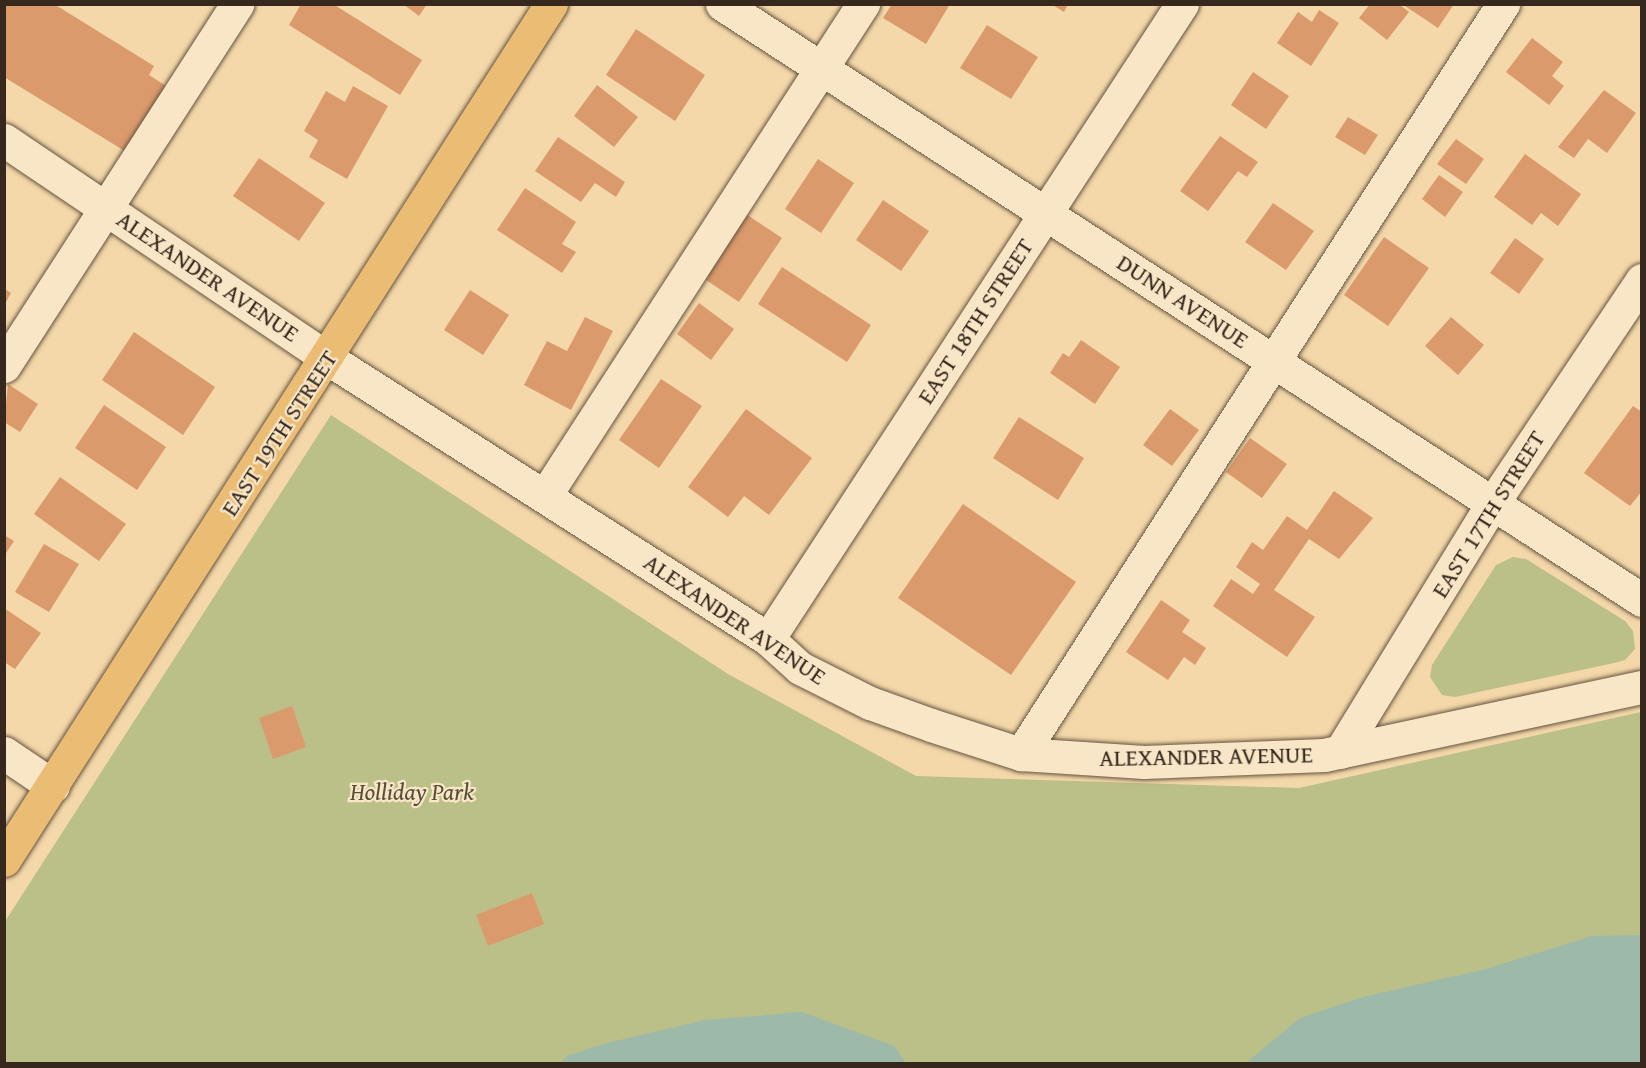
<!DOCTYPE html>
<html>
<head>
<meta charset="utf-8">
<style>
  body { margin:0 }
  #map { position:relative; width:1646px; height:1068px; overflow:hidden; background:#f4d8a9; font-family:"Gentium Book Plus",serif }
  div>[style] { position:absolute }
  [style*='--x'] { left:calc(var(--x)*1px); top:calc(var(--y)*1px); width:calc(var(--w)*1px); rotate:calc(var(--a)*1deg) }
  .green>* { inset:0; background:#bbbf88 }
  .water>* { inset:0; background:#9cb9aa }
  .building>* { inset:0; background:#db9a6c }
  .roads { filter:drop-shadow(0 0 2px #665441) drop-shadow(0 0 2px #665441) }
  .minor>* { height:33px; margin:-16.5px; padding:0 16.5px; transform-origin:16.5px; border-radius:16.5px; background:#f8e6c7 }
  .major>* { height:33px; margin:-16.5px; padding:0 16.5px; transform-origin:16.5px; border-radius:16.5px; background:#eabc74 }
  span { translate:-50% -50%; white-space:nowrap; text-align:center; line-height:1.15; -webkit-text-stroke:4.5px #f8e6c7; paint-order:stroke }
  .street-label { font-size:24px; color:#37281e }
  .park-label { font-size:24px; color:#584e38; font-style:italic }
  .frame { position:absolute; inset:0; border:6px solid #37281e; pointer-events:none }
</style>
</head>
<body>
<div id="map">
  <div class="green">
    <i style="clip-path:polygon(331px 415px,728px 674px,916px 776px,1299px 788px,1641px 712px,1641px 1063px,5px 1063px,4px 923px)"></i>
    <i style="clip-path:polygon(1513px 557px,1526px 559px,1625px 621px,1633px 631px,1635px 649px,1625px 660px,1614px 663px,1455px 697px,1442px 695px,1430px 677px,1432px 665px,1496px 565px)"></i>
  </div>
  <div class="water">
    <i style="clip-path:polygon(1641px 935px,1641px 1063px,1246px 1063px,1300px 1018px,1363px 997px,1486px 969px,1592px 936px)"></i>
    <i style="clip-path:polygon(802px 1012px,894px 1046px,906px 1063px,561px 1063px,567px 1056px,603px 1044px,705px 1020px)"></i>
  </div>
  <div class="building">
    <i style="clip-path:polygon(4px 4px,54px 4px,154px 66px,149px 75px,169px 88px,128px 153px,4px 77px)"></i>
    <i style="clip-path:polygon(301px 4px,333px 4px,422px 60px,400px 95px,289px 25px)"></i>
    <i style="clip-path:polygon(403px 4px,427px 4px,419px 16px)"></i>
    <i style="clip-path:polygon(892px 4px,950px 4px,926px 44px,883px 18px)"></i>
    <i style="clip-path:polygon(1051px 4px,1068px 4px,1064px 12px)"></i>
    <i style="clip-path:polygon(1370px 4px,1399px 4px,1409px 12px,1387px 40px,1359px 18px)"></i>
    <i style="clip-path:polygon(1402px 4px,1454px 4px,1438px 28px)"></i>
    <i style="clip-path:polygon(1319px 10px,1339px 23px,1311px 66px,1277px 43px,1298px 12px,1312px 22px)"></i>
    <i style="clip-path:polygon(987px 25px,1038px 57px,1011px 99px,960px 68px)"></i>
    <i style="clip-path:polygon(636px 29px,705px 75px,675px 121px,606px 75px)"></i>
    <i style="clip-path:polygon(1532px 38px,1563px 62px,1552px 76px,1564px 86px,1549px 105px,1506px 72px)"></i>
    <i style="clip-path:polygon(1253px 72px,1289px 96px,1266px 129px,1231px 105px)"></i>
    <i style="clip-path:polygon(597px 85px,638px 117px,614px 147px,574px 116px)"></i>
    <i style="clip-path:polygon(353px 86px,388px 106px,347px 179px,309px 157px,318px 140px,304px 131px,326px 91px,345px 102px)"></i>
    <i style="clip-path:polygon(1604px 90px,1636px 113px,1607px 153px,1588px 139px,1574px 158px,1558px 147px)"></i>
    <i style="clip-path:polygon(1348px 117px,1378px 135px,1365px 155px,1335px 137px)"></i>
    <i style="clip-path:polygon(1220px 136px,1258px 162px,1247px 177px,1238px 171px,1208px 211px,1180px 191px)"></i>
    <i style="clip-path:polygon(558px 137px,625px 182px,616px 197px,595px 183px,581px 202px,535px 171px)"></i>
    <i style="clip-path:polygon(1456px 139px,1484px 159px,1466px 184px,1437px 164px)"></i>
    <i style="clip-path:polygon(1525px 154px,1581px 194px,1558px 226px,1541px 213px,1532px 225px,1494px 197px)"></i>
    <i style="clip-path:polygon(259px 158px,325px 203px,299px 241px,233px 196px)"></i>
    <i style="clip-path:polygon(818px 159px,854px 183px,821px 233px,785px 209px)"></i>
    <i style="clip-path:polygon(1439px 175px,1463px 192px,1445px 217px,1422px 199px)"></i>
    <i style="clip-path:polygon(525px 188px,576px 222px,562px 244px,576px 252px,562px 273px,497px 230px)"></i>
    <i style="clip-path:polygon(883px 200px,929px 231px,901px 271px,856px 240px)"></i>
    <i style="clip-path:polygon(1273px 203px,1314px 231px,1286px 270px,1245px 242px)"></i>
    <i style="clip-path:polygon(746px 214px,782px 238px,739px 302px,703px 278px)"></i>
    <i style="clip-path:polygon(1384px 237px,1429px 268px,1388px 326px,1344px 295px)"></i>
    <i style="clip-path:polygon(1515px 238px,1544px 259px,1519px 294px,1490px 273px)"></i>
    <i style="clip-path:polygon(782px 267px,871px 325px,847px 362px,758px 304px)"></i>
    <i style="clip-path:polygon(5px 289px,11px 293px,5px 304px)"></i>
    <i style="clip-path:polygon(470px 290px,509px 315px,483px 355px,444px 330px)"></i>
    <i style="clip-path:polygon(699px 303px,734px 329px,711px 360px,677px 334px)"></i>
    <i style="clip-path:polygon(585px 317px,613px 331px,571px 410px,524px 385px,547px 341px,567px 351px)"></i>
    <i style="clip-path:polygon(1451px 317px,1484px 345px,1458px 375px,1425px 346px)"></i>
    <i style="clip-path:polygon(134px 332px,215px 387px,183px 435px,102px 380px)"></i>
    <i style="clip-path:polygon(1081px 340px,1120px 367px,1095px 404px,1050px 373px,1063px 353px,1069px 357px)"></i>
    <i style="clip-path:polygon(661px 379px,702px 406px,659px 468px,619px 440px)"></i>
    <i style="clip-path:polygon(8px 384px,38px 404px,20px 432px,4px 422px)"></i>
    <i style="clip-path:polygon(104px 405px,166px 447px,137px 490px,75px 448px)"></i>
    <i style="clip-path:polygon(1633px 406px,1642px 412px,1642px 491px,1630px 506px,1584px 473px)"></i>
    <i style="clip-path:polygon(746px 409px,812px 458px,769px 515px,744px 496px,728px 517px,688px 487px)"></i>
    <i style="clip-path:polygon(1170px 409px,1199px 430px,1172px 466px,1143px 445px)"></i>
    <i style="clip-path:polygon(1019px 417px,1084px 458px,1058px 500px,993px 458px)"></i>
    <i style="clip-path:polygon(1250px 438px,1287px 464px,1262px 498px,1226px 472px)"></i>
    <i style="clip-path:polygon(60px 477px,126px 524px,99px 561px,34px 514px)"></i>
    <i style="clip-path:polygon(1334px 491px,1373px 518px,1339px 559px,1309px 539px,1274px 590px,1315px 617px,1287px 657px,1213px 606px,1231px 579px,1253px 594px,1260px 584px,1236px 567px,1252px 542px,1263px 550px,1287px 516px,1307px 530px)"></i>
    <i style="clip-path:polygon(963px 504px,1076px 582px,1011px 675px,898px 598px)"></i>
    <i style="clip-path:polygon(4px 535px,14px 541px,4px 556px)"></i>
    <i style="clip-path:polygon(44px 544px,79px 564px,49px 612px,15px 592px)"></i>
    <i style="clip-path:polygon(1161px 600px,1190px 620px,1182px 632px,1206px 648px,1195px 665px,1184px 657px,1168px 680px,1126px 652px)"></i>
    <i style="clip-path:polygon(4px 608px,41px 633px,15px 669px,4px 662px)"></i>
    <i style="clip-path:polygon(292px 706px,306px 747px,273px 759px,259px 718px)"></i>
    <i style="clip-path:polygon(532px 893px,544px 924px,488px 946px,476px 915px)"></i>
  </div>
  <div class="roads">
    <div class="minor">
      <i style="--x:722;--y:4;--w:1096;--a:32.94"></i>
      <i style="--x:4;--y:140;--w:390;--a:34"></i>
      <i style="--x:327;--y:358;--w:523;--a:32.5"></i>
      <i style="--x:768;--y:639;--w:43;--a:42.2"></i>
      <i style="--x:800;--y:668;--w:78;--a:26.6"></i>
      <i style="--x:870;--y:703;--w:65;--a:19.8"></i>
      <i style="--x:931;--y:725;--w:95;--a:17.9"></i>
      <i style="--x:1021;--y:754;--w:123;--a:3.7"></i>
      <i style="--x:1144;--y:762;--w:180;--a:-2.2"></i>
      <i style="--x:1324;--y:755;--w:325;--a:-12.1"></i>
      <i style="--x:4;--y:366;--w:431;--a:-57.2"></i>
      <i style="--x:546;--y:494;--w:584;--a:-57.1"></i>
      <i style="--x:768;--y:639;--w:758;--a:-56.9"></i>
      <i style="--x:1340;--y:752;--w:294;--a:-58.5"></i>
      <i style="--x:1494;--y:501;--w:266;--a:-56.2"></i>
      <i style="--x:4;--y:753;--w:59;--a:34"></i>
      <i style="--x:1021;--y:754;--w:892;--a:-57.27"></i>
    </div>
    <div class="major">
      <i style="--x:4;--y:860;--w:1016;--a:-57.42"></i>
    </div>
  </div>
  <div class="street-label">
    <span style="left:208px;top:276px;rotate:34deg">ALEXANDER AVENUE</span>
    <span style="left:1183px;top:301px;rotate:33deg">DUNN AVENUE</span>
    <span style="left:975px;top:321px;rotate:-57deg">EAST 18TH STREET</span>
    <span style="left:279px;top:433px;rotate:-57deg">EAST 19TH STREET</span>
    <span style="left:1488px;top:514px;rotate:-58deg">EAST 17TH STREET</span>
    <span style="left:735px;top:619px;rotate:34deg">ALEXANDER AVENUE</span>
    <span style="left:1206px;top:756px;rotate:-1deg">ALEXANDER AVENUE</span>
  </div>
  <div class="park-label">
    <span style="left:412px;top:792px">Holliday Park</span>
  </div>
  <div class="frame"></div>
</div>
</body>
</html>
